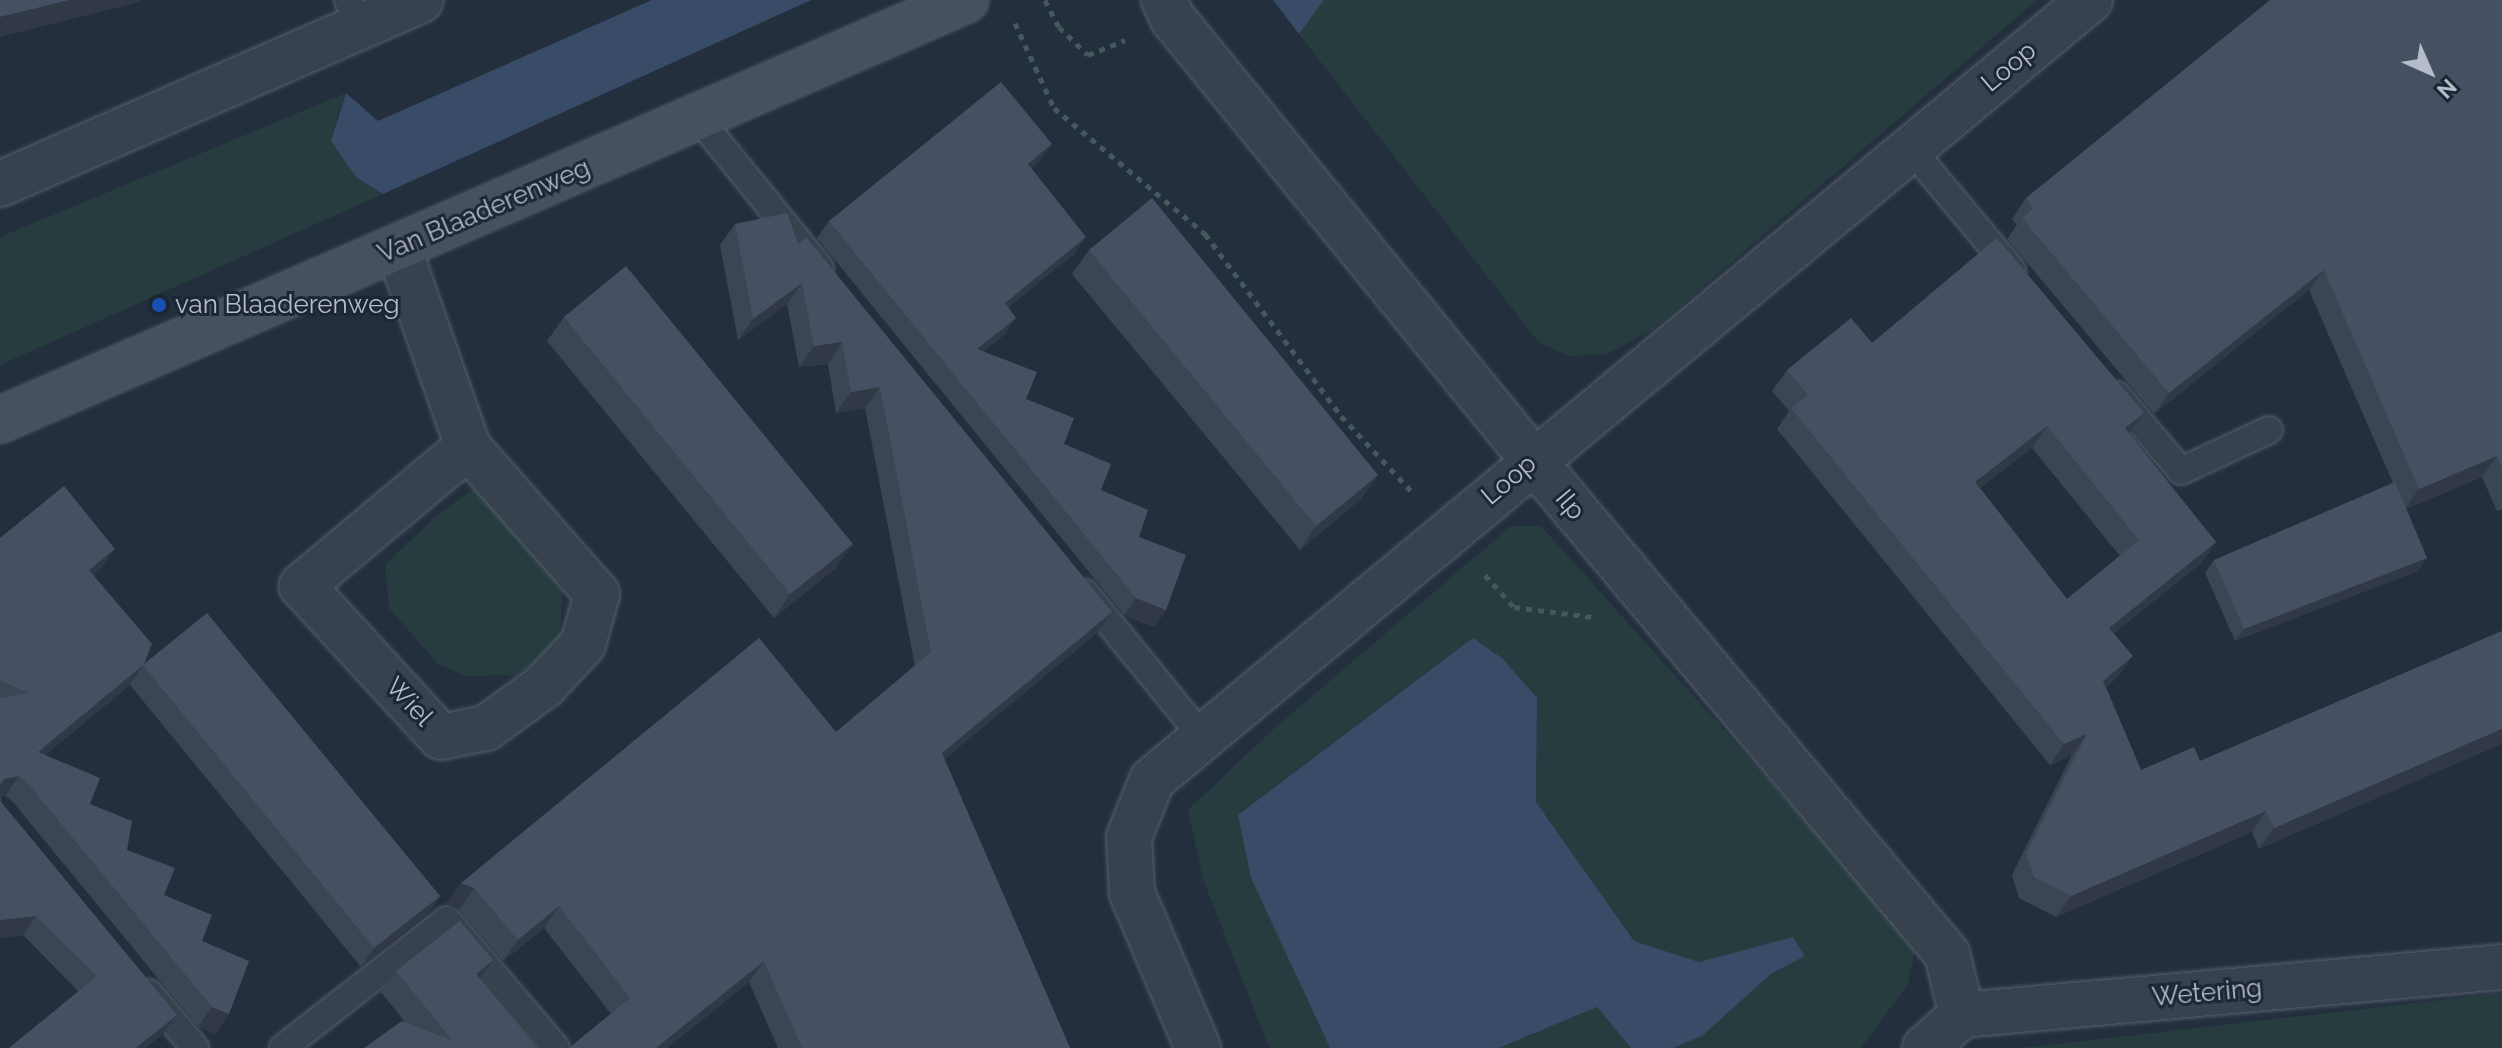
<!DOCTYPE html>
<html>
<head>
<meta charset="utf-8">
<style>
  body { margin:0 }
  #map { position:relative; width:2502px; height:1048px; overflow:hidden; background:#242f3e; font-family:Raleway,sans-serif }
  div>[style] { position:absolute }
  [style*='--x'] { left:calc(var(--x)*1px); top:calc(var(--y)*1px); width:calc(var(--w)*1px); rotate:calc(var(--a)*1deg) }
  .green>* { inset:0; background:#263c3f }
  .water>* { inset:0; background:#394c67 }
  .path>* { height:5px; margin-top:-2.5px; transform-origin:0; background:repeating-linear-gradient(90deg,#44595c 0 6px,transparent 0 12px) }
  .roads { filter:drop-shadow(0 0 2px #565f6c) drop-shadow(0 0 2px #565f6c) }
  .lane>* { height:26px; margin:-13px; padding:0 13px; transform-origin:13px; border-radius:13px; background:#38414e }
  .street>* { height:44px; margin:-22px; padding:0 22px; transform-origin:22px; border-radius:22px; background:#38414e }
  .secondary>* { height:44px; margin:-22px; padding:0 22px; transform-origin:22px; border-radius:22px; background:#465061 }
  .wall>* { inset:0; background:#3b4654 }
  .shaded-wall>* { inset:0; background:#303945 }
  .building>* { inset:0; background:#455162 }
  .dots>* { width:22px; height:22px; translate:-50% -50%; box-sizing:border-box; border:4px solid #1d2633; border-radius:50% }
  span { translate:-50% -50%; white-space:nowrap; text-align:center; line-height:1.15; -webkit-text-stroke:6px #1d2633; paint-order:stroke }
  .street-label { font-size:26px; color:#b4bcc9 }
  .poi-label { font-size:26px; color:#b4bcc9 }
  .left { translate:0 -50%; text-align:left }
  .north { position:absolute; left:2390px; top:32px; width:80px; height:80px; -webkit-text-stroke:6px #1d2633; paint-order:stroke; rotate:135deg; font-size:22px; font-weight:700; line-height:32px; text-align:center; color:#b4bcc9 }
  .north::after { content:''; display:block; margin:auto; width:28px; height:36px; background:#b4bcc9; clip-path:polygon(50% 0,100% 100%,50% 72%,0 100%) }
</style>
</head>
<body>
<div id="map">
  <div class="green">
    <i style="clip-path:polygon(1324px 0,2037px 0,1654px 329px,1607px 354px,1569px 356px,1539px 343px,1299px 34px)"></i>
    <i style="clip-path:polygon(346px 93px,336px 118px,357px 178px,383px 194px,0 365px,0 237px)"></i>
    <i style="clip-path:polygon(475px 488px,535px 545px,562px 592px,560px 638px,545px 656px,516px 675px,466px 676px,439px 665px,389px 608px,385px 565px,435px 517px)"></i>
    <i style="clip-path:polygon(1511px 526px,1541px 526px,1901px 927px,1914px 953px,1908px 984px,1861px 1048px,1673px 1048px,1702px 1036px,1772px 973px,1805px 955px,1793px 938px,1699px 962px,1634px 941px,1536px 802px,1537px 698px,1251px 878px,1330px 1048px,1269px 1048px,1203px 879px,1188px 810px,1269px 733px)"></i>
    <i style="clip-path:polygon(2502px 993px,2502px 1048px,2020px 1048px,2101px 1039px)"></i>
    <i style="clip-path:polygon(1597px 1007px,1631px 1048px,1499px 1048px)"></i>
  </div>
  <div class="water">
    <i style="clip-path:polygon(652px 0,811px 0,383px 194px,357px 178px,331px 141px,346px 93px,378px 121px)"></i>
    <i style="clip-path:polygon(1273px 0,1324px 0,1299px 34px)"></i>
    <i style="clip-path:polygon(1473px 638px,1503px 659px,1537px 698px,1536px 802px,1634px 941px,1699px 962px,1793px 937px,1805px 956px,1772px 973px,1702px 1036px,1673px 1048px,1631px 1048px,1597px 1007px,1499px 1048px,1330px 1048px,1251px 878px,1238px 815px)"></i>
  </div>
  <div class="path">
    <i style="--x:1045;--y:0;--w:30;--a:63"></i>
    <i style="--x:1059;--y:27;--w:40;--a:44"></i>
    <i style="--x:1088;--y:55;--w:40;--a:-22"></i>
    <i style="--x:1015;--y:23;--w:94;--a:65.4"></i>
    <i style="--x:1054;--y:108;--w:197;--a:39.8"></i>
    <i style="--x:1205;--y:234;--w:227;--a:53.2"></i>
    <i style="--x:1341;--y:416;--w:104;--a:46.9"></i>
    <i style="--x:1485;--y:575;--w:43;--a:47.8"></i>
    <i style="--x:1514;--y:607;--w:79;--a:7.3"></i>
  </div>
  <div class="roads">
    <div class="lane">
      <i style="--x:348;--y:0;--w:30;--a:66"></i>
      <i style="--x:699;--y:119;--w:192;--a:50.9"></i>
      <i style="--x:1910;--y:148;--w:159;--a:50.1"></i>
      <i style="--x:2117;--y:395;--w:99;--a:49.9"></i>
      <i style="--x:2181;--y:471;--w:97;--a:-25"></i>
      <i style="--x:1085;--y:593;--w:182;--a:50.8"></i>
      <i style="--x:149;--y:993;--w:72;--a:50.1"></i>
      <i style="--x:283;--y:1048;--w:208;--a:-38"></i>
      <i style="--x:447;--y:920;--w:168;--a:49.6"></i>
    </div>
    <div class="street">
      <i style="--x:1164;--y:0;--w:21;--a:65"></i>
      <i style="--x:1173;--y:19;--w:569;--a:50.77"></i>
      <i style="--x:1533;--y:460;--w:645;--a:50.04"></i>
      <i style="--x:1947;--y:954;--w:63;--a:76.2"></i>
      <i style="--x:0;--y:184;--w:459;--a:-23.6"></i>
      <i style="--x:398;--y:247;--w:212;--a:70.7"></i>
      <i style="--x:468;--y:447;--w:217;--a:140.1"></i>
      <i style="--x:302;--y:586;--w:205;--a:47.4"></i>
      <i style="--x:441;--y:737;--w:46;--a:-11.3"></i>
      <i style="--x:486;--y:728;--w:72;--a:-35.9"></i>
      <i style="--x:544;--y:686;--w:57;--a:-47.1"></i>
      <i style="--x:583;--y:644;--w:52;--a:-74.4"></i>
      <i style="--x:597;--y:594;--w:196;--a:-131.3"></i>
      <i style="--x:1198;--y:1048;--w:168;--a:-113.1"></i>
      <i style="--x:1132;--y:893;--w:56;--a:-93.1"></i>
      <i style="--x:1129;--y:837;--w:61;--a:-68"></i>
      <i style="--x:1152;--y:780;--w:1220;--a:-39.75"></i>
      <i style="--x:1925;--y:1048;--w:50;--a:-41.7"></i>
      <i style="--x:1962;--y:1015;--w:542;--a:-5.08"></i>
    </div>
    <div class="secondary">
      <i style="--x:0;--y:420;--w:1053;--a:-23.5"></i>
    </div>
  </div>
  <div class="wall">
    <i style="clip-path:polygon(2502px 0,2502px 509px,2497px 511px,2482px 477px,2406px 509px,2427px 558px,2418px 571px,2235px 641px,2205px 573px,2214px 560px,2393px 483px,2309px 290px,2154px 414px,2007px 239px,2017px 225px,2012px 219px,2026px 198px)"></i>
    <i style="clip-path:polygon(1040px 161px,1031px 168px,1074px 254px,1008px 307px,1004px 335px,983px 351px,1026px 399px,1139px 537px,1166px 610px,1154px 627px,1124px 615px,817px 238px,829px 221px)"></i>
    <i style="clip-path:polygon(735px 224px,798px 244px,1097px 633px,944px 759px,1070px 1048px,778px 1048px,749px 982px,667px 1048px,569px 1048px,611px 1014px,544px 928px,503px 961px,459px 910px,446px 904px,461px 883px,836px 732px,915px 666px,865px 408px,836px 413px,828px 364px,799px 367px,787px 304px,738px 340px,720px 245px)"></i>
    <i style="clip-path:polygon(1089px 250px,1378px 475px,1361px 499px,1300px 550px,1072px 274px)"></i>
    <i style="clip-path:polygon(564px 317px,836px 568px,774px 618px,547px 341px)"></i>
    <i style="clip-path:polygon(evenodd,1872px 343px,2144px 413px,2129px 434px,2216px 542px,2201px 563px,2114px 633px,2118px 677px,2106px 687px,2141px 770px,2200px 761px,2502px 631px,2259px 849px,2252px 832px,2056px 917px,2019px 898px,2012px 875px,2072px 755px,2050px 765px,1777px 429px,1789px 411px,1772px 391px,1787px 370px,1872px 343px,2032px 448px,2120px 556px,2067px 599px,1980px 488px,2032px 448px)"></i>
    <i style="clip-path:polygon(0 538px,101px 568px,93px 575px,144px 664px,440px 896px,426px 916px,361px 967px,130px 685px,45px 755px,90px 804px,202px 941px,229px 1014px,215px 1034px,198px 1027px,12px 801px,5px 796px,0 797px,1px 802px,177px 1015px,163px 1034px,78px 991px,23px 935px,0 938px)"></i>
    <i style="clip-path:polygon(493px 960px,480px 979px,536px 1048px,364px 1048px,405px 1022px,381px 992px,396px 971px)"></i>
  </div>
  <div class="shaded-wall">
    <i style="clip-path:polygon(70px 0,141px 0,140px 2px,0 37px,0 17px)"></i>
    <i style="clip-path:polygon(1052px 144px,1040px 161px,1016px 181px,1028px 164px)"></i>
    <i style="clip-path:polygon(1086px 237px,1074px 254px,993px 320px,1005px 303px)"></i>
    <i style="clip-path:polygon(2324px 270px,2309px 290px,2154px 414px,2169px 393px)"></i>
    <i style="clip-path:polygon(802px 283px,787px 304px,738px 340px,753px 319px)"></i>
    <i style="clip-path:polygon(1016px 318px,1004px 335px,965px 366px,977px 349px)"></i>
    <i style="clip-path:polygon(842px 342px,828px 364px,799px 367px,814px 346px)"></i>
    <i style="clip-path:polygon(880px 387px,865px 408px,836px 413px,851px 392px)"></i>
    <i style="clip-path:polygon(2144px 413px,2129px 434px,2125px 428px)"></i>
    <i style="clip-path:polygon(2047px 426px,2032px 448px,1960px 503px,1975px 482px)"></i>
    <i style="clip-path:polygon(2497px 456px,2482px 477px,2404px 510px,2419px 489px)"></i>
    <i style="clip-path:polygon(1378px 475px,1361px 499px,1300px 550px,1316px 526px)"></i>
    <i style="clip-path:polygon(2216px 542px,2201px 563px,2094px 649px,2109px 628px)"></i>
    <i style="clip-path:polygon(853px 544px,836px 568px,774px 618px,790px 594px)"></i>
    <i style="clip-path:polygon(115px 549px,101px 568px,75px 589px,89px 570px)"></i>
    <i style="clip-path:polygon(2427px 558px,2418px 571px,2235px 641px,2244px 629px)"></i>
    <i style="clip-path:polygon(1136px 598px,1166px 610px,1154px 627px,1124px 615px)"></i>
    <i style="clip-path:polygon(1112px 612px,1097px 633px,927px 774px,942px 753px)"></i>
    <i style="clip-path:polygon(2133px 656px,2118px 677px,2089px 702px,2103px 681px)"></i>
    <i style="clip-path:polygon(143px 665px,130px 685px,24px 772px,38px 752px)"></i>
    <i style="clip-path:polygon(2502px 729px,2502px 744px,2259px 849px,2274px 828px)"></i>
    <i style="clip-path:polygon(2087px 734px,2072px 755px,2050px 765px,2064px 744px)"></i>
    <i style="clip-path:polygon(19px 776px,5px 796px,0 797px,0 785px,4px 779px)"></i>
    <i style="clip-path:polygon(2266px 811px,2252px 832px,2056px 917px,2071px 896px)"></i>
    <i style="clip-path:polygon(461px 883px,474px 888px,459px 910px,446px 904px)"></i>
    <i style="clip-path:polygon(440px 896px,426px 916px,361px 967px,374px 948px)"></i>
    <i style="clip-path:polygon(559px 906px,544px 928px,503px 961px,518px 940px)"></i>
    <i style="clip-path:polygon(36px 916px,23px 935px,0 938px,0 920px)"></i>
    <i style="clip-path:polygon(493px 960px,478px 981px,476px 974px)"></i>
    <i style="clip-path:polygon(764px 961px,749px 982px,667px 1048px,656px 1048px)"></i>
    <i style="clip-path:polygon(212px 1007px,229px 1014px,215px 1034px,198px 1027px)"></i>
    <i style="clip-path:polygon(177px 1015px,163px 1034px,146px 1048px,136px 1048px)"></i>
  </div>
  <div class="building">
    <i style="clip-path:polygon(0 0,70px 0,0 17px)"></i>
    <i style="clip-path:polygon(2270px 0,2502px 0,2502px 468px,2497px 456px,2419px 489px,2324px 270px,2169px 393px,2022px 218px,2034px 208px,2026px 198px)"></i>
    <i style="clip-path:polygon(1001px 82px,1052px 144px,1028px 164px,1086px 237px,1005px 303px,1016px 318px,977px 349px,1037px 372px,1026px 399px,1074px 418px,1064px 444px,1111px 464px,1101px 490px,1148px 510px,1139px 537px,1186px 555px,1166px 610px,1136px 598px,829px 221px)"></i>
    <i style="clip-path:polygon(1152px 198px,1378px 475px,1316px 526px,1089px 250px)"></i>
    <i style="clip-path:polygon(787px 213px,798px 244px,806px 237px,1112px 612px,942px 753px,1070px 1048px,802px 1048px,764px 961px,656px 1048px,569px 1048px,630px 998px,559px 906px,518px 940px,474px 888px,461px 883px,759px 638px,836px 732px,931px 652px,880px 387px,851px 392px,842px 342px,814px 346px,802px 283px,753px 319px,735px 224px)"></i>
    <i style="clip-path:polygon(evenodd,1997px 238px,2144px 413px,2125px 428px,2216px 542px,2109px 628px,2133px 656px,2103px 681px,2141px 770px,2194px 747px,2200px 761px,2502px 631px,2502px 729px,2274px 828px,2266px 811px,2071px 896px,2034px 877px,2026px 854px,2087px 734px,2064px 744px,1791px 408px,1808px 395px,1787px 370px,1851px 318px,1872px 343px,1997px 238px,2047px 426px,2139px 540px,2067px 599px,1975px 482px,2047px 426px)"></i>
    <i style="clip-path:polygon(626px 266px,853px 544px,790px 594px,564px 317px)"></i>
    <i style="clip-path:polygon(2395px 482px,2427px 558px,2244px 629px,2214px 560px)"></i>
    <i style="clip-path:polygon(64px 486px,115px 549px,89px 570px,152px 644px,144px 664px,207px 613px,440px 896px,374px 948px,143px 665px,38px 752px,100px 778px,90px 804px,132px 821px,127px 850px,175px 868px,164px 895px,212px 915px,202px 941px,249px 961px,229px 1014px,212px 1007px,26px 781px,19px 776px,4px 779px,0 785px,0 698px,28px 693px,0 680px,0 538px)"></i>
    <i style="clip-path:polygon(0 794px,1px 802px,177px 1015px,136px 1048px,9px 1048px,97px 976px,36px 916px,0 920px)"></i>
    <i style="clip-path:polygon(460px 921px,493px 960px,476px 974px,536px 1048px,364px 1048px,402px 1021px,453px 1041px,396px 971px)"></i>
  </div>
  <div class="dots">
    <i style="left:159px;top:305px;background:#1a4fb4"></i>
  </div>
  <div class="street-label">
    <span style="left:2009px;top:67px;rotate:-40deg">Loop</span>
    <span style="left:484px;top:211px;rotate:-23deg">Van Blaaderenweg</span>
    <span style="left:1509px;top:480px;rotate:-40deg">Loop</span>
    <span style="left:1570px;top:505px;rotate:50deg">Ilp</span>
    <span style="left:409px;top:702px;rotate:47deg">Wiel</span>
    <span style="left:2207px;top:993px;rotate:-5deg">Wetering</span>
  </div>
  <div class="poi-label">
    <span class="left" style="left:175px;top:305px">van Blaaderenweg</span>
  </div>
  <div class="north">N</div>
</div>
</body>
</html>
